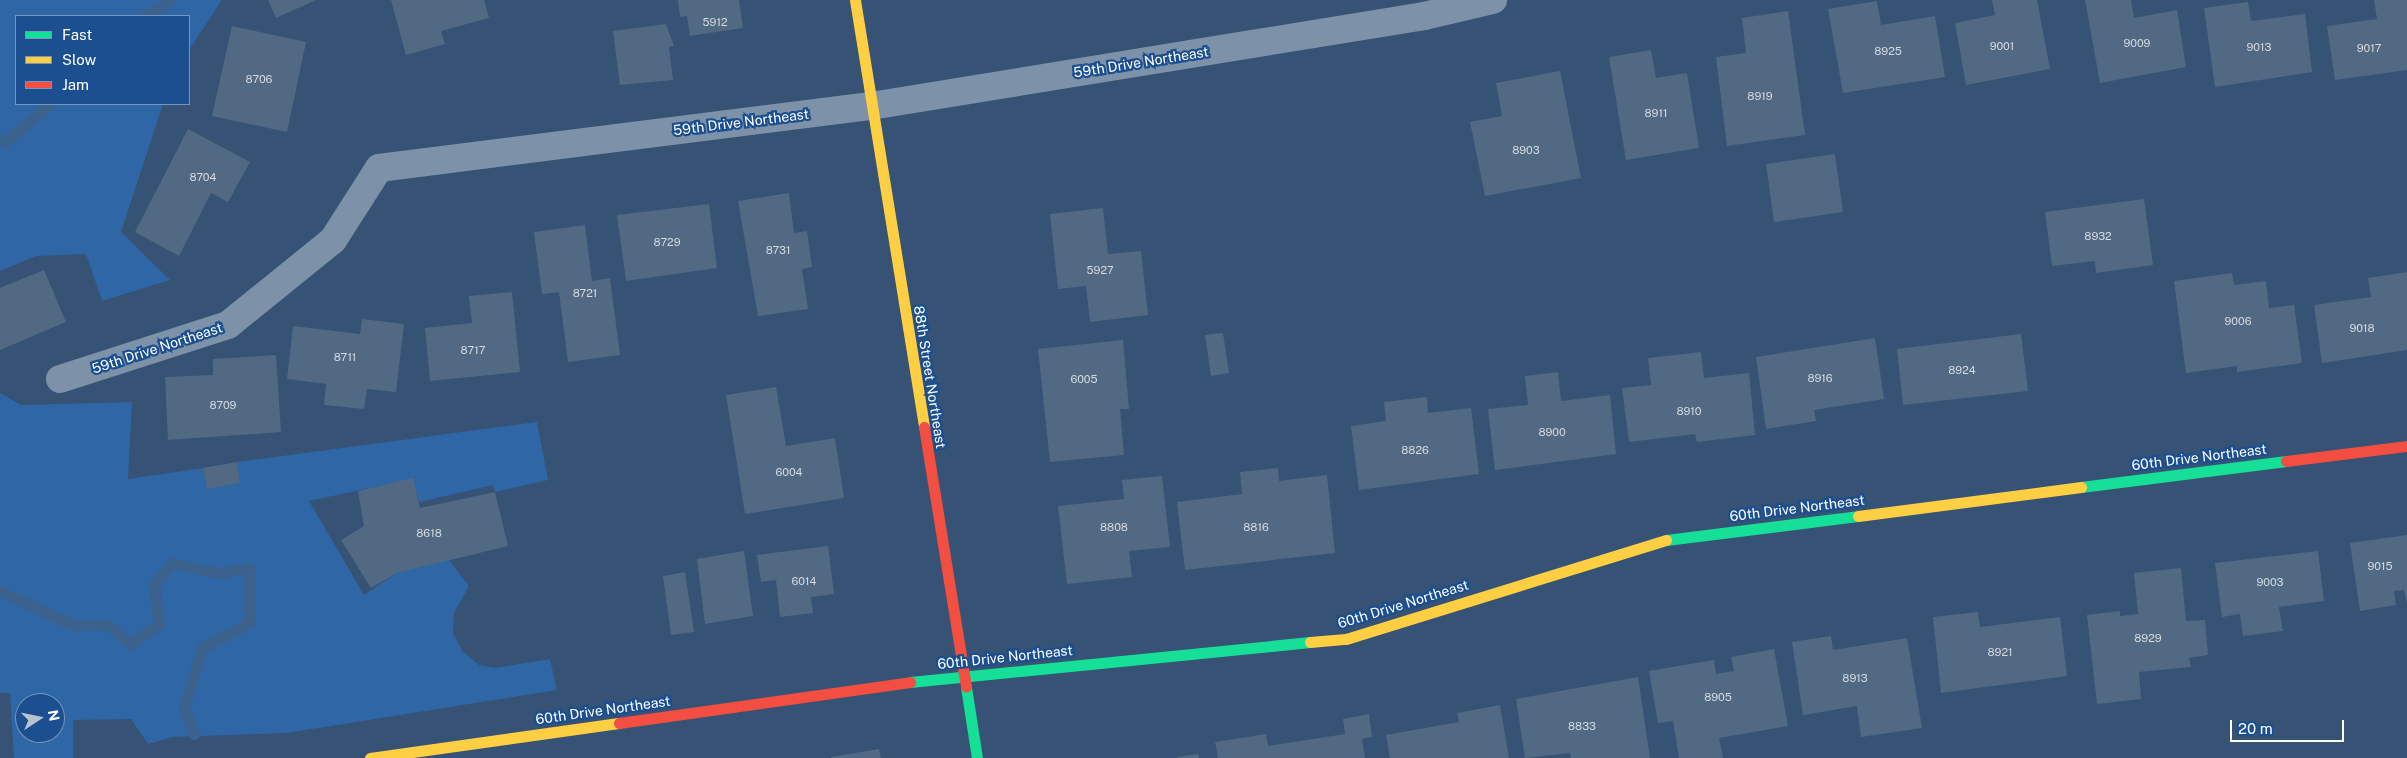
<!DOCTYPE html>
<html>
<head>
<meta charset="utf-8">
<style>
  body { margin:0 }
  #map { position:relative; width:2407px; height:758px; overflow:hidden; background:#365274; font-family:"Public Sans",sans-serif }
  div>[style] { position:absolute }
  [style*='--x'] { left:calc(var(--x)*1px); top:calc(var(--y)*1px); width:calc(var(--w)*1px); rotate:calc(var(--a)*1deg) }
  .green>* { inset:0; background:#2f66a5 }
  .stream>* { height:11px; margin:-5.5px; padding:0 5.5px; transform-origin:5.5px; border-radius:5.5px; background:#3b618d }
  .building>* { inset:0; background:#526984 }
  .street>* { height:28px; margin:-14px; padding:0 14px; transform-origin:14px; border-radius:14px; background:#7d92a8 }
  .fast>* { height:11px; margin:-5.5px; padding:0 5.5px; transform-origin:5.5px; border-radius:5.5px; background:#16e098 }
  .slow>* { height:11px; margin:-5.5px; padding:0 5.5px; transform-origin:5.5px; border-radius:5.5px; background:#ffcf43 }
  .jam>* { height:11px; margin:-5.5px; padding:0 5.5px; transform-origin:5.5px; border-radius:5.5px; background:#f24e42 }
  span { translate:-50% -50%; white-space:nowrap; text-align:center; line-height:1.15; -webkit-text-stroke:4.5px #1b4f8f; paint-order:stroke }
  .number-label { font-size:11px; color:#d4dae0 }
  .number-label span { -webkit-text-stroke-width:0 }
  .street-label { font-size:14px; color:#fff }
  .legend { position:absolute; left:15px; top:15px; width:175px; height:90px; box-sizing:border-box; background:#1b4f8f; border:1px solid #7695bc; margin:0; padding:6px 9px; list-style:none; font-size:15px; color:#fff }
  .legend li { display:flex; align-items:center; gap:10px; height:25px }
  .legend b { width:25px; border:1px solid #7695bc }
  .north { position:absolute; left:15px; top:693px; width:50px; height:50px; box-sizing:border-box; background:#1b4f8f; border:1px solid #7695bc; border-radius:50%; rotate:79deg; font-size:14px; font-weight:700; line-height:20px; text-align:center; color:#fff }
  .north::after { content:''; display:block; margin:auto; width:18px; height:22px; background:#b9c2ce; clip-path:polygon(50% 0,100% 100%,50% 72%,0 100%) }
  .scale { position:absolute; left:2230px; top:720px; width:114px; height:22px; box-sizing:border-box; border:2px solid #fff; border-top:0; padding-left:6px; font-size:15px; line-height:18px; white-space:nowrap; color:#fff; -webkit-text-stroke:4px #1b4f8f; paint-order:stroke }
</style>
</head>
<body>
<div id="map">
  <div class="green">
    <i style="clip-path:polygon(0 0,222px 0,189px 50px,189px 16px,16px 16px,16px 104px,163px 104px,121px 232px,170px 280px,102px 301px,86px 254px,36px 256px,0 271px)"></i>
    <i style="clip-path:polygon(evenodd,0 393px,21px 405px,132px 402px,128px 479px,203px 468px,207px 489px,240px 483px,237px 462px,537px 422px,548px 480px,495px 492px,493px 485px,419px 502px,412px 479px,309px 501px,364px 595px,397px 573px,449px 560px,469px 586px,454px 613px,453px 633px,462px 651px,479px 665px,495px 668px,550px 659px,557px 690px,287px 733px,173px 737px,148px 744px,131px 719px,73px 720px,73px 758px,14px 758px,10px 693px,0 693px,0 393px,25px 703px,55px 703px,55px 733px,25px 733px,25px 703px)"></i>
  </div>
  <div class="stream">
    <i style="--x:145;--y:16;--w:31;--a:-32"></i>
    <i style="--x:0;--y:140;--w:5;--a:22"></i>
    <i style="--x:5;--y:142;--w:59;--a:-40.2"></i>
    <i style="--x:0;--y:591;--w:81;--a:25"></i>
    <i style="--x:73;--y:625;--w:35;--a:0"></i>
    <i style="--x:108;--y:625;--w:30;--a:40"></i>
    <i style="--x:131;--y:644;--w:34;--a:-36"></i>
    <i style="--x:159;--y:624;--w:39;--a:-97"></i>
    <i style="--x:154;--y:585;--w:28;--a:-51"></i>
    <i style="--x:172;--y:563;--w:47;--a:12.3"></i>
    <i style="--x:218;--y:573;--w:31;--a:-9"></i>
    <i style="--x:249;--y:568;--w:55;--a:90"></i>
    <i style="--x:249;--y:623;--w:53;--a:152"></i>
    <i style="--x:202;--y:648;--w:63;--a:106.7"></i>
    <i style="--x:184;--y:708;--w:28;--a:69"></i>
  </div>
  <div class="building">
    <i style="clip-path:polygon(268px 0,316px 0,276px 18px)"></i>
    <i style="clip-path:polygon(391px 0,484px 0,489px 18px,441px 31px,445px 44px,406px 55px)"></i>
    <i style="clip-path:polygon(678px 0,739px 0,743px 28px,690px 36px,687px 16px,680px 17px)"></i>
    <i style="clip-path:polygon(1992px 0,2037px 0,2050px 69px,1966px 85px,1955px 23px,1995px 15px)"></i>
    <i style="clip-path:polygon(2085px 0,2131px 0,2134px 18px,2177px 10px,2186px 67px,2100px 83px)"></i>
    <i style="clip-path:polygon(2374px 0,2407px 0,2407px 70px,2335px 80px,2327px 26px,2377px 19px)"></i>
    <i style="clip-path:polygon(1877px 1px,1881px 25px,1935px 16px,1945px 77px,1843px 93px,1828px 9px)"></i>
    <i style="clip-path:polygon(2248px 2px,2251px 21px,2305px 14px,2312px 72px,2215px 87px,2204px 8px)"></i>
    <i style="clip-path:polygon(1788px 11px,1805px 135px,1727px 146px,1716px 57px,1746px 53px,1742px 18px)"></i>
    <i style="clip-path:polygon(666px 24px,674px 46px,669px 47px,673px 80px,620px 85px,613px 31px)"></i>
    <i style="clip-path:polygon(232px 26px,306px 42px,287px 132px,212px 116px)"></i>
    <i style="clip-path:polygon(1651px 50px,1656px 78px,1687px 73px,1699px 148px,1626px 160px,1609px 57px)"></i>
    <i style="clip-path:polygon(1560px 71px,1581px 178px,1485px 196px,1470px 122px,1502px 116px,1496px 83px)"></i>
    <i style="clip-path:polygon(188px 129px,250px 162px,228px 202px,211px 193px,179px 256px,135px 232px)"></i>
    <i style="clip-path:polygon(1835px 154px,1843px 212px,1774px 222px,1766px 164px)"></i>
    <i style="clip-path:polygon(789px 193px,794px 233px,807px 231px,812px 267px,802px 269px,808px 309px,758px 316px,738px 201px)"></i>
    <i style="clip-path:polygon(2144px 199px,2153px 265px,2096px 273px,2095px 261px,2052px 266px,2045px 212px)"></i>
    <i style="clip-path:polygon(709px 204px,717px 268px,626px 281px,617px 215px)"></i>
    <i style="clip-path:polygon(1103px 208px,1108px 254px,1141px 251px,1148px 315px,1090px 322px,1086px 286px,1058px 289px,1050px 214px)"></i>
    <i style="clip-path:polygon(585px 225px,592px 281px,610px 278px,620px 355px,568px 362px,559px 292px,542px 294px,534px 232px)"></i>
    <i style="clip-path:polygon(44px 270px,66px 322px,0 350px,0 288px)"></i>
    <i style="clip-path:polygon(2407px 272px,2407px 350px,2322px 363px,2314px 305px,2371px 297px,2368px 278px)"></i>
    <i style="clip-path:polygon(2232px 273px,2234px 285px,2266px 281px,2269px 308px,2294px 305px,2302px 363px,2237px 372px,2237px 366px,2186px 373px,2174px 281px)"></i>
    <i style="clip-path:polygon(512px 292px,520px 372px,430px 381px,425px 328px,472px 323px,469px 296px)"></i>
    <i style="clip-path:polygon(362px 319px,404px 324px,396px 392px,367px 389px,364px 409px,324px 405px,326px 384px,287px 379px,293px 326px,360px 334px)"></i>
    <i style="clip-path:polygon(1223px 333px,1229px 373px,1211px 376px,1205px 335px)"></i>
    <i style="clip-path:polygon(2021px 334px,2028px 391px,1903px 405px,1897px 349px)"></i>
    <i style="clip-path:polygon(1875px 338px,1884px 399px,1814px 410px,1816px 421px,1766px 429px,1756px 357px)"></i>
    <i style="clip-path:polygon(1123px 340px,1129px 409px,1120px 409px,1124px 455px,1050px 462px,1038px 349px)"></i>
    <i style="clip-path:polygon(1701px 352px,1704px 378px,1749px 373px,1755px 435px,1697px 442px,1695px 434px,1629px 442px,1622px 388px,1651px 385px,1648px 358px)"></i>
    <i style="clip-path:polygon(276px 355px,281px 432px,168px 440px,165px 377px,213px 375px,213px 359px)"></i>
    <i style="clip-path:polygon(1558px 372px,1561px 401px,1610px 395px,1616px 454px,1495px 470px,1488px 409px,1528px 405px,1525px 376px)"></i>
    <i style="clip-path:polygon(776px 387px,786px 446px,835px 438px,844px 498px,745px 514px,726px 395px)"></i>
    <i style="clip-path:polygon(1427px 397px,1428px 413px,1471px 408px,1479px 474px,1359px 490px,1351px 426px,1386px 421px,1384px 402px)"></i>
    <i style="clip-path:polygon(237px 462px,240px 483px,207px 489px,203px 468px)"></i>
    <i style="clip-path:polygon(1278px 468px,1279px 481px,1327px 475px,1335px 553px,1185px 570px,1177px 502px,1242px 494px,1240px 472px)"></i>
    <i style="clip-path:polygon(1162px 476px,1170px 547px,1129px 551px,1132px 577px,1067px 584px,1058px 506px,1124px 499px,1122px 480px)"></i>
    <i style="clip-path:polygon(413px 478px,420px 508px,495px 492px,508px 546px,397px 573px,371px 588px,341px 540px,364px 526px,358px 491px)"></i>
    <i style="clip-path:polygon(2407px 535px,2407px 603px,2404px 590px,2394px 591px,2396px 605px,2360px 611px,2350px 543px)"></i>
    <i style="clip-path:polygon(828px 546px,834px 594px,811px 597px,813px 613px,780px 617px,776px 580px,761px 582px,757px 555px)"></i>
    <i style="clip-path:polygon(744px 551px,753px 616px,705px 624px,697px 559px)"></i>
    <i style="clip-path:polygon(2318px 551px,2324px 601px,2279px 607px,2283px 631px,2243px 636px,2240px 614px,2222px 617px,2215px 563px)"></i>
    <i style="clip-path:polygon(2181px 568px,2186px 621px,2205px 620px,2208px 655px,2189px 658px,2191px 667px,2139px 672px,2141px 699px,2097px 704px,2087px 615px,2120px 611px,2120px 616px,2138px 614px,2134px 573px)"></i>
    <i style="clip-path:polygon(685px 572px,694px 632px,671px 635px,663px 576px)"></i>
    <i style="clip-path:polygon(1978px 612px,1980px 627px,2060px 617px,2067px 676px,1941px 693px,1933px 617px)"></i>
    <i style="clip-path:polygon(1831px 636px,1833px 650px,1907px 638px,1922px 728px,1861px 737px,1857px 706px,1803px 715px,1792px 642px)"></i>
    <i style="clip-path:polygon(1774px 649px,1788px 726px,1719px 738px,1723px 758px,1679px 758px,1673px 721px,1658px 723px,1649px 671px,1714px 660px,1716px 674px,1734px 671px,1731px 657px)"></i>
    <i style="clip-path:polygon(1638px 677px,1650px 758px,1571px 758px,1570px 753px,1525px 758px,1516px 699px)"></i>
    <i style="clip-path:polygon(1500px 705px,1509px 758px,1390px 758px,1386px 735px,1459px 722px,1457px 713px)"></i>
    <i style="clip-path:polygon(1369px 714px,1372px 737px,1362px 739px,1365px 758px,1218px 758px,1215px 742px,1266px 734px,1268px 746px,1345px 734px,1343px 719px)"></i>
    <i style="clip-path:polygon(879px 749px,881px 758px,831px 758px,831px 757px)"></i>
    <i style="clip-path:polygon(1198px 754px,1199px 758px,1178px 758px,1177px 757px)"></i>
  </div>
  <div class="street">
    <i style="--x:60;--y:379;--w:176;--a:-17.8"></i>
    <i style="--x:228;--y:325;--w:135;--a:-39"></i>
    <i style="--x:333;--y:240;--w:85;--a:-57.4"></i>
    <i style="--x:379;--y:168;--w:496;--a:-7.2"></i>
    <i style="--x:871;--y:106;--w:560;--a:-9.24"></i>
    <i style="--x:1424;--y:16;--w:71;--a:-13.1"></i>
  </div>
  <div class="fast">
    <i style="--x:2081;--y:487;--w:207;--a:-7.2"></i>
    <i style="--x:1666;--y:540;--w:193;--a:-7.1"></i>
    <i style="--x:910;--y:682;--w:402;--a:-5.7"></i>
    <i style="--x:966;--y:687;--w:72;--a:81.2"></i>
  </div>
  <div class="slow">
    <i style="--x:855;--y:0;--w:433;--a:80.8"></i>
    <i style="--x:1858;--y:516;--w:225;--a:-7.4"></i>
    <i style="--x:1310;--y:642;--w:36;--a:-5"></i>
    <i style="--x:1346;--y:639;--w:335;--a:-17.2"></i>
    <i style="--x:370;--y:758;--w:251;--a:-8"></i>
  </div>
  <div class="jam">
    <i style="--x:924;--y:427;--w:263;--a:80.8"></i>
    <i style="--x:2286;--y:461;--w:122;--a:-7.1"></i>
    <i style="--x:619;--y:723;--w:294;--a:-8"></i>
  </div>
  <div class="number-label">
    <span style="left:715px;top:22px">5912</span>
    <span style="left:2137px;top:43px">9009</span>
    <span style="left:2002px;top:46px">9001</span>
    <span style="left:2259px;top:47px">9013</span>
    <span style="left:2369px;top:48px">9017</span>
    <span style="left:1888px;top:51px">8925</span>
    <span style="left:259px;top:79px">8706</span>
    <span style="left:1760px;top:96px">8919</span>
    <span style="left:1656px;top:113px">8911</span>
    <span style="left:1526px;top:150px">8903</span>
    <span style="left:203px;top:177px">8704</span>
    <span style="left:2098px;top:236px">8932</span>
    <span style="left:667px;top:242px">8729</span>
    <span style="left:778px;top:250px">8731</span>
    <span style="left:1100px;top:270px">5927</span>
    <span style="left:585px;top:293px">8721</span>
    <span style="left:2238px;top:321px">9006</span>
    <span style="left:2362px;top:328px">9018</span>
    <span style="left:473px;top:350px">8717</span>
    <span style="left:345px;top:357px">8711</span>
    <span style="left:1962px;top:370px">8924</span>
    <span style="left:1820px;top:378px">8916</span>
    <span style="left:1084px;top:379px">6005</span>
    <span style="left:223px;top:405px">8709</span>
    <span style="left:1689px;top:411px">8910</span>
    <span style="left:1552px;top:432px">8900</span>
    <span style="left:1415px;top:450px">8826</span>
    <span style="left:789px;top:472px">6004</span>
    <span style="left:1114px;top:527px">8808</span>
    <span style="left:1256px;top:527px">8816</span>
    <span style="left:429px;top:533px">8618</span>
    <span style="left:2380px;top:566px">9015</span>
    <span style="left:804px;top:581px">6014</span>
    <span style="left:2270px;top:582px">9003</span>
    <span style="left:2148px;top:638px">8929</span>
    <span style="left:2000px;top:652px">8921</span>
    <span style="left:1855px;top:678px">8913</span>
    <span style="left:1718px;top:697px">8905</span>
    <span style="left:1582px;top:726px">8833</span>
  </div>
  <div class="street-label">
    <span style="left:1141px;top:62px;rotate:-9deg">59th Drive Northeast</span>
    <span style="left:741px;top:122px;rotate:-7deg">59th Drive Northeast</span>
    <span style="left:157px;top:348px;rotate:-18deg">59th Drive Northeast</span>
    <span style="left:930px;top:377px;rotate:81deg">88th Street Northeast</span>
    <span style="left:2199px;top:457px;rotate:-7deg">60th Drive Northeast</span>
    <span style="left:1797px;top:508px;rotate:-7deg">60th Drive Northeast</span>
    <span style="left:1403px;top:604px;rotate:-17deg">60th Drive Northeast</span>
    <span style="left:1005px;top:657px;rotate:-6deg">60th Drive Northeast</span>
    <span style="left:603px;top:710px;rotate:-8deg">60th Drive Northeast</span>
  </div>
  <ul class="legend">
  <li><b style="height:6px;background:#16e098"></b>Fast</li>
  <li><b style="height:6px;background:#ffcf43"></b>Slow</li>
  <li><b style="height:6px;background:#f24e42"></b>Jam</li>
  </ul>
  <div class="north">N</div>
  <div class="scale">20 m</div>
</div>
</body>
</html>
